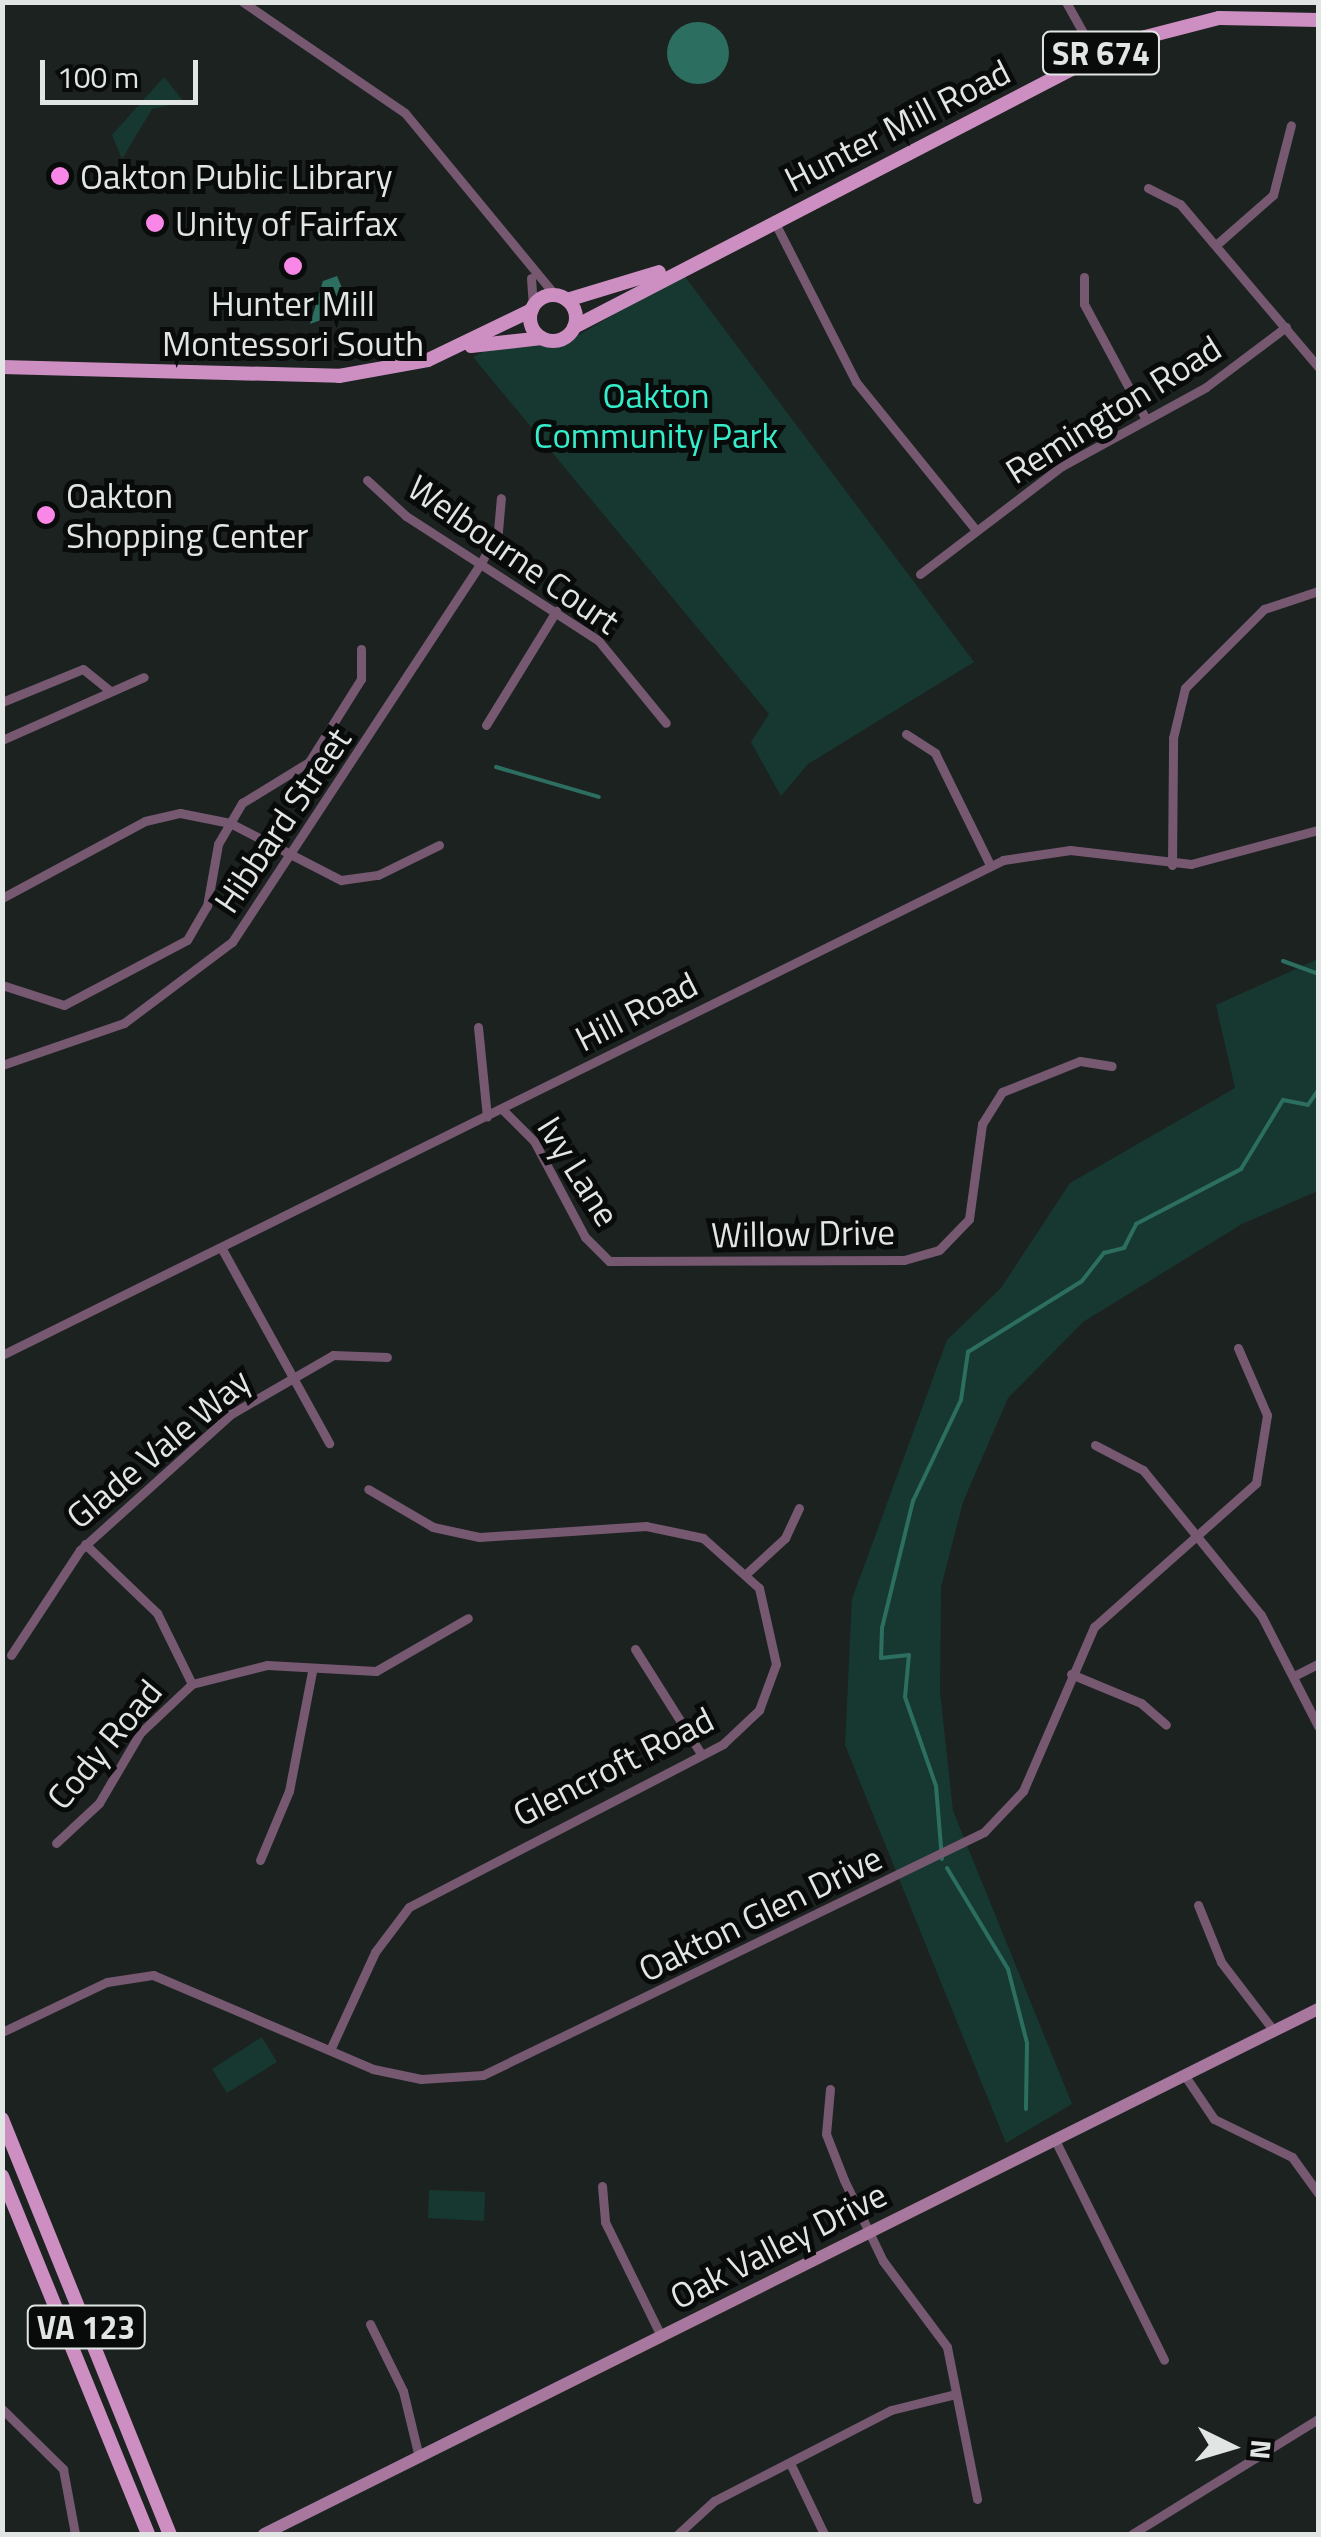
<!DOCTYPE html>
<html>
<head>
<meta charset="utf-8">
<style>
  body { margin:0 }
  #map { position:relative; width:1321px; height:2537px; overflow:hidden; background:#1b2220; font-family:"Titillium Web",sans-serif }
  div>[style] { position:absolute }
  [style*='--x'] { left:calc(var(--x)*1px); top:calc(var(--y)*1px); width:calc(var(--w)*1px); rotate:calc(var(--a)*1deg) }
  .green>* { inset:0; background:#173830 }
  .water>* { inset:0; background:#2c6e5f }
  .round { border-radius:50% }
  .stream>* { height:4px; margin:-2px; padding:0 2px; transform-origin:2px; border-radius:2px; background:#2c6e5f }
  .street>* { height:9px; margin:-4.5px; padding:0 4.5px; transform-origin:4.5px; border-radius:4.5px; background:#765870 }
  .secondary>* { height:12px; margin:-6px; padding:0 6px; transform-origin:6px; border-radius:6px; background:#a7779e }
  .primary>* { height:14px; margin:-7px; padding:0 7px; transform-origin:7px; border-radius:7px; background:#cd8fc2 }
  .primary>.ring { margin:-7px; padding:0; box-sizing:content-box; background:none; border:14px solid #cd8fc2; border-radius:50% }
  .dots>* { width:28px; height:28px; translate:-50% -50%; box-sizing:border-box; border:5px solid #080b0a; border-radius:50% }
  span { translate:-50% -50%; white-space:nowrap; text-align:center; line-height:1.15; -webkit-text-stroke:10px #080b0a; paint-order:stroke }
  .shield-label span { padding:2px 8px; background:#080b0a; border:2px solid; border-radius:8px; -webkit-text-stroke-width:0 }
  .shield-label { font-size:32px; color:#e1e6e4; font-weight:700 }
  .street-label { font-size:35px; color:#e1e6e4 }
  .poi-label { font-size:35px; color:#e1e6e4 }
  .left { translate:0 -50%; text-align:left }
  .park-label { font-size:35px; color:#36edcb }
  .frame { position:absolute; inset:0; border:5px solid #e1e6e4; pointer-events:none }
  .north { position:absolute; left:1181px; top:2397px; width:100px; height:100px; -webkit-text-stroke:8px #080b0a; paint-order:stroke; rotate:95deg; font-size:28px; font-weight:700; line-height:40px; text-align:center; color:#e1e6e4 }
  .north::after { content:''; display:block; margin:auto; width:35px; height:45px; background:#e1e6e4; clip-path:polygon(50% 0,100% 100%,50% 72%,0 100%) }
  .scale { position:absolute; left:40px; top:60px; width:158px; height:45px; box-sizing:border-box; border:5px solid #e1e6e4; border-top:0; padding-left:12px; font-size:30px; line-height:35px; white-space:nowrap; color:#e1e6e4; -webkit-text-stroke:8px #080b0a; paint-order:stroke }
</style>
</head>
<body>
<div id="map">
  <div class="green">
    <i style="clip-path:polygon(164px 77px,184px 102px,152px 109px,122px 159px,112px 135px)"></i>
    <i style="clip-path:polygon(683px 274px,974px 662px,808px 764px,781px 796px,751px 742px,769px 714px,473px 357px,499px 343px,565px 343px)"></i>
    <i style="clip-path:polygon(1318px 959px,1318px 1191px,1242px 1224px,1083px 1322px,1008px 1398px,963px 1502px,941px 1587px,940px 1692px,953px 1811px,1072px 2104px,1006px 2143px,845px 1745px,852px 1599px,947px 1340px,1001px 1288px,1070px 1183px,1235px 1088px,1216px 1005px)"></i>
    <i style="clip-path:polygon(262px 2037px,277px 2062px,227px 2093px,212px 2069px)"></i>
    <i style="clip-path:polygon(429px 2190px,485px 2192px,484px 2221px,428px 2218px)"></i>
  </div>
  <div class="water">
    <i class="round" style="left:667px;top:22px;width:62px;height:62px"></i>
    <i style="clip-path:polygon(337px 276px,351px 309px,310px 324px,323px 281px)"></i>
  </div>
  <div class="stream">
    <i style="--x:496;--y:767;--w:107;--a:16.2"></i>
    <i style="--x:1283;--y:961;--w:37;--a:20"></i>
    <i style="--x:942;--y:1859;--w:73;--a:-94.7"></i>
    <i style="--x:936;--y:1786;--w:94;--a:-109.2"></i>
    <i style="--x:905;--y:1697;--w:42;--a:-84.6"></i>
    <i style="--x:909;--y:1655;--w:28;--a:174"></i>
    <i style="--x:881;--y:1658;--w:30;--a:-88"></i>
    <i style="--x:882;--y:1628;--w:131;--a:-76.3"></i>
    <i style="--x:913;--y:1501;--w:112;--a:-64.6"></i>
    <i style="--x:961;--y:1400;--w:49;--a:-81.7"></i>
    <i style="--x:968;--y:1352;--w:134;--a:-31.9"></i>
    <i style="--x:1082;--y:1281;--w:36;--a:-52"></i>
    <i style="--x:1104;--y:1253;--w:21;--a:-14"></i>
    <i style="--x:1124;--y:1248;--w:27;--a:-63"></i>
    <i style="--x:1136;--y:1224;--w:119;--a:-27.6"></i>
    <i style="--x:1241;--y:1169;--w:81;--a:-58.7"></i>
    <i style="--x:1283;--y:1100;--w:25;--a:11"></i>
    <i style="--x:1308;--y:1105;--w:18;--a:-56"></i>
    <i style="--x:947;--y:1868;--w:118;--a:58.9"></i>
    <i style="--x:1008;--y:1969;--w:76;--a:75.6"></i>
    <i style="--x:1027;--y:2043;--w:66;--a:90.9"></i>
  </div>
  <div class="street">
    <i style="--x:243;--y:2;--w:196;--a:34.4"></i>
    <i style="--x:405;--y:113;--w:236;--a:50.5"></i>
    <i style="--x:1066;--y:2;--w:62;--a:60.9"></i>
    <i style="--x:1148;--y:188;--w:36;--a:27"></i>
    <i style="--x:1180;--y:204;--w:214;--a:49.7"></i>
    <i style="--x:774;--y:221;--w:181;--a:63"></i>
    <i style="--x:856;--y:382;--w:191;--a:51"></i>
    <i style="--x:1216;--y:245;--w:76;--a:-41.3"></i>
    <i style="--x:1273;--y:195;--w:72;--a:-75.6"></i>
    <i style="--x:1084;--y:277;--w:27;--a:90"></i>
    <i style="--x:1084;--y:304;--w:129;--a:61.8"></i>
    <i style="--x:531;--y:278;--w:30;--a:86"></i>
    <i style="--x:367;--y:480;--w:53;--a:42.7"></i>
    <i style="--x:406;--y:516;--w:229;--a:32.9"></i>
    <i style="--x:598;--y:640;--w:107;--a:50.7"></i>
    <i style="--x:920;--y:574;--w:178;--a:-37.3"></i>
    <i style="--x:1062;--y:466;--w:164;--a:-28.7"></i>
    <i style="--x:1206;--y:387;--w:100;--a:-36.9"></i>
    <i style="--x:2;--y:702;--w:87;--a:-22.2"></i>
    <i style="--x:83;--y:669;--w:33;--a:39"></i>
    <i style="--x:486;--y:725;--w:134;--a:-58.4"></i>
    <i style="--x:906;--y:734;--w:35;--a:33"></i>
    <i style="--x:935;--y:753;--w:125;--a:63.8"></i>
    <i style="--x:2;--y:740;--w:155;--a:-23.9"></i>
    <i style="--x:1172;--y:865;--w:127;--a:-89.5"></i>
    <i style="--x:1173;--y:738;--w:51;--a:-76.5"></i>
    <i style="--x:1185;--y:688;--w:112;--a:-45"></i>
    <i style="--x:1264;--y:609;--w:57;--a:-18.4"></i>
    <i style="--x:2;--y:898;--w:162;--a:-28.3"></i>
    <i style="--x:145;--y:821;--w:36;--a:-13"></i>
    <i style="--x:180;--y:813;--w:51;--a:11.3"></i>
    <i style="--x:230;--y:823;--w:125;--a:27.2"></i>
    <i style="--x:341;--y:880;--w:37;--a:-8"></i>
    <i style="--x:378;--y:875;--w:68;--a:-26.2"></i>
    <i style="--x:2;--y:985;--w:65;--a:17.9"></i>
    <i style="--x:64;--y:1005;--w:139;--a:-27.9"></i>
    <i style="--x:187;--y:940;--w:39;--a:-60"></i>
    <i style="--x:207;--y:906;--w:63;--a:-79.9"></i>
    <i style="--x:218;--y:844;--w:48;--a:-59.7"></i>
    <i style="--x:242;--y:803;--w:79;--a:-31.5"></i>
    <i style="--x:309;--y:762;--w:98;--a:-57.9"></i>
    <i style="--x:361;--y:679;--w:30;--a:-90"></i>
    <i style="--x:478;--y:1027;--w:90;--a:84.3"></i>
    <i style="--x:2;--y:1065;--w:129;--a:-19"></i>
    <i style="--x:124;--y:1023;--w:135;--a:-36.9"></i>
    <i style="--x:232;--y:942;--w:451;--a:-56.7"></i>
    <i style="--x:480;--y:565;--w:38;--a:-62"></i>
    <i style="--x:498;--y:531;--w:33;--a:-85"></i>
    <i style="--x:502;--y:1109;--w:45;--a:45"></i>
    <i style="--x:534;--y:1141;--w:109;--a:62"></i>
    <i style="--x:585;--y:1237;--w:34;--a:45"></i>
    <i style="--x:609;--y:1261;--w:295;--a:-0.2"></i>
    <i style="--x:904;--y:1260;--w:36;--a:-16"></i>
    <i style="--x:939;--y:1250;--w:43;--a:-45.9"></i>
    <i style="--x:969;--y:1219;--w:96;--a:-82.2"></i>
    <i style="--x:982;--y:1124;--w:38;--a:-58"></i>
    <i style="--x:1002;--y:1092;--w:84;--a:-21.7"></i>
    <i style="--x:1080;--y:1061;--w:32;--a:9"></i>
    <i style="--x:222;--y:1249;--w:222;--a:61.1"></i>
    <i style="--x:2;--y:1355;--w:1117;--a:-26.31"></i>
    <i style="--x:1003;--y:860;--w:68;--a:-8.5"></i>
    <i style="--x:1070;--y:850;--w:122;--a:6.6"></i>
    <i style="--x:1191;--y:864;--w:131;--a:-15"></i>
    <i style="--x:1095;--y:1445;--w:54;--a:27.5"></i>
    <i style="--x:1143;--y:1470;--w:187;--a:50.9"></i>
    <i style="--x:1261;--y:1615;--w:125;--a:62.8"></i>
    <i style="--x:85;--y:1544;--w:100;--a:43.8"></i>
    <i style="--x:157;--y:1613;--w:79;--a:63.8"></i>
    <i style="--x:747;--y:1573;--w:52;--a:-42.6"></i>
    <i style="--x:785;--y:1538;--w:33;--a:-65"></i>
    <i style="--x:635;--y:1649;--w:124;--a:57.8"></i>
    <i style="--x:11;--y:1655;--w:126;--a:-56.7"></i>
    <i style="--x:80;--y:1550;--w:203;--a:-42"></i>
    <i style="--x:231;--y:1414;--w:118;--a:-30"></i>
    <i style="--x:333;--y:1355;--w:54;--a:2.1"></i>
    <i style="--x:1071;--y:1674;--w:76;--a:22.5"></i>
    <i style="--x:1141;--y:1703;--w:33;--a:41"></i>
    <i style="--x:1294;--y:1676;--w:27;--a:-27"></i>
    <i style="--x:56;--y:1843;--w:59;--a:-42.9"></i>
    <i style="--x:99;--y:1803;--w:81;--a:-59.6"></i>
    <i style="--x:140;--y:1733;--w:71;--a:-43.3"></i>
    <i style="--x:192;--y:1684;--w:77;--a:-14.2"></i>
    <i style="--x:267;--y:1665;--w:109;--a:3.2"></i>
    <i style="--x:376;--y:1671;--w:106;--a:-29.9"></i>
    <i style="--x:260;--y:1860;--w:75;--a:-67.2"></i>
    <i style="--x:289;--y:1791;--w:121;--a:-79.1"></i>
    <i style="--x:1198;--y:1905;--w:61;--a:68"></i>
    <i style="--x:1221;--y:1962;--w:87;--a:52.5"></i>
    <i style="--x:2;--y:2032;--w:116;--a:-25.5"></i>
    <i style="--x:107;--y:1982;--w:47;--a:-8.7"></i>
    <i style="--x:153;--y:1975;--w:239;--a:23.1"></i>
    <i style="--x:373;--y:2069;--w:49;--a:11.8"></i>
    <i style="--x:421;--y:2079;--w:62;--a:-3.7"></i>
    <i style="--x:483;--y:2075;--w:557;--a:-25.87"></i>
    <i style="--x:984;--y:1832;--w:57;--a:-46.4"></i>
    <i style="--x:1023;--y:1791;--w:179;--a:-66.6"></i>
    <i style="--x:1094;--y:1627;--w:217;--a:-41.6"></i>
    <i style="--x:1256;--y:1483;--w:69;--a:-80.8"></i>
    <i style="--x:1267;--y:1415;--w:73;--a:-113.4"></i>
    <i style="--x:330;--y:2050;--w:108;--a:-65.3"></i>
    <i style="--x:375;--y:1952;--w:56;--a:-52.9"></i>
    <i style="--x:409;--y:1907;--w:354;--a:-27.4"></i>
    <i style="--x:723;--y:1744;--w:50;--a:-43.4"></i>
    <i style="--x:759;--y:1710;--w:49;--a:-69.7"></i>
    <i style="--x:776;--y:1664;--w:78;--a:-102.6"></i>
    <i style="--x:759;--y:1588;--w:75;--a:-138.2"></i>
    <i style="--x:703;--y:1538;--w:58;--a:-168.1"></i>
    <i style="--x:646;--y:1526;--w:167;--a:176.2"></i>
    <i style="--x:479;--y:1537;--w:47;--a:-167.7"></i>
    <i style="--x:433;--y:1527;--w:75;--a:-149.7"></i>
    <i style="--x:1185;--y:2076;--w:52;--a:56"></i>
    <i style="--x:1214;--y:2119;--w:87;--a:26"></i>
    <i style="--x:1292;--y:2157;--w:44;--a:54.2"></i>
    <i style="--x:830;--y:2089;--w:45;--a:95.1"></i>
    <i style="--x:826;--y:2134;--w:49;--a:68.6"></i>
    <i style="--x:844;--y:2180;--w:90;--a:64.3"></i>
    <i style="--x:883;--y:2261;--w:107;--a:53.3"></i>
    <i style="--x:947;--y:2347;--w:155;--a:78.8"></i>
    <i style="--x:1056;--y:2142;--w:243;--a:63.6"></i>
    <i style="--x:602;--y:2186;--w:36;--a:85"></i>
    <i style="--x:605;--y:2222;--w:127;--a:63.8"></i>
    <i style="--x:370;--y:2324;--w:75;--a:63.8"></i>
    <i style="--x:403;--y:2391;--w:68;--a:76.4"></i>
    <i style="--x:2;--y:2409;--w:86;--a:44.5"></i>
    <i style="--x:63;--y:2469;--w:66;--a:79.5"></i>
    <i style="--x:790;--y:2463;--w:79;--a:64.4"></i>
    <i style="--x:678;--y:2534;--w:49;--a:-42.5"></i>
    <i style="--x:714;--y:2501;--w:199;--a:-27.2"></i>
    <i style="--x:891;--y:2410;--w:66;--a:-14"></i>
    <i style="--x:1132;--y:2534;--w:219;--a:-31.7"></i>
  </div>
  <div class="secondary">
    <i style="--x:264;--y:2534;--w:1178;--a:-26.48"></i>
  </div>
  <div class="primary">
    <i class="ring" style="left:530px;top:295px;width:32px;height:32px"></i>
    <i style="--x:567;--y:300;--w:96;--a:-16.9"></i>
    <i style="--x:574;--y:327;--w:617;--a:-27.4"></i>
    <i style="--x:1122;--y:43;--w:100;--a:-14.5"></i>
    <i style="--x:1219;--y:18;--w:99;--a:1.2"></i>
    <i style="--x:471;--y:346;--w:71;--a:-6.4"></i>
    <i style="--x:2;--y:367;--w:337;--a:1.5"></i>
    <i style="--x:339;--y:376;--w:90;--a:-10.2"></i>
    <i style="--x:428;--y:360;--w:115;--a:-25.7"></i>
    <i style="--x:2;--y:2119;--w:448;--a:68"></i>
    <i style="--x:2;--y:2176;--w:387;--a:67.8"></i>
  </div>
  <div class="dots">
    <i style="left:60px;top:176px;background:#f987e8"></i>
    <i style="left:155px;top:223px;background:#f987e8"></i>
    <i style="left:293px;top:266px;background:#f987e8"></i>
    <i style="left:46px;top:515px;background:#f987e8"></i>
  </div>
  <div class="shield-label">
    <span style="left:1101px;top:53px">SR 674</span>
    <span style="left:86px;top:2327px">VA 123</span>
  </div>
  <div class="street-label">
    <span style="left:897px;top:125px;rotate:-27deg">Hunter Mill Road</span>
    <span style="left:1113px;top:409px;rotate:-32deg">Remington Road</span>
    <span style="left:514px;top:554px;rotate:35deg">Welbourne Court</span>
    <span style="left:282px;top:820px;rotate:-56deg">Hibbard Street</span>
    <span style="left:636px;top:1011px;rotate:-27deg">Hill Road</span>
    <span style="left:579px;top:1171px;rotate:58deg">Ivy Lane</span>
    <span style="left:803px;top:1233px;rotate:-1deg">Willow Drive</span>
    <span style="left:158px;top:1448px;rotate:-40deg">Glade Vale Way</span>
    <span style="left:104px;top:1744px;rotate:-50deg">Cody Road</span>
    <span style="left:613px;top:1766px;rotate:-27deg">Glencroft Road</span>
    <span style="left:760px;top:1913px;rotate:-26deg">Oakton Glen Drive</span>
    <span style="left:778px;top:2245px;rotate:-27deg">Oak Valley Drive</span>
  </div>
  <div class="poi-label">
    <span class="left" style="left:80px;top:176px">Oakton Public Library</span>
    <span class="left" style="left:175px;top:223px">Unity of Fairfax</span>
    <span style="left:293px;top:323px">Hunter Mill<br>Montessori South</span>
    <span class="left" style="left:66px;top:515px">Oakton<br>Shopping Center</span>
  </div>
  <div class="park-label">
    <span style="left:656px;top:415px">Oakton<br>Community Park</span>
  </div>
  <div class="frame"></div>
  <div class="north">N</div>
  <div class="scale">100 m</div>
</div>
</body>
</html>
